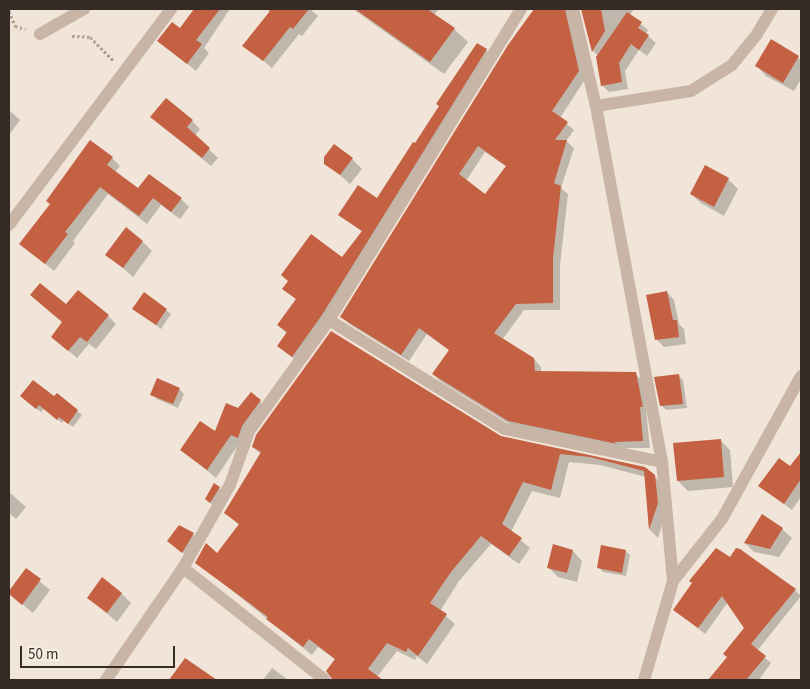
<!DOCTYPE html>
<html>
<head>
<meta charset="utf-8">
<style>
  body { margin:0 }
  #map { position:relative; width:810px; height:689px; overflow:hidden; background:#f0e5d8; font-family:"Source Sans 3",sans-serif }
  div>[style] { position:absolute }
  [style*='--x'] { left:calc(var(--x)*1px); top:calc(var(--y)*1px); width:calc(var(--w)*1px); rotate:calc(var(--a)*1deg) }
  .shadow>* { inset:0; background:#0003 }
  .building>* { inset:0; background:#c46142 }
  .path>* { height:3px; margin-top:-1.5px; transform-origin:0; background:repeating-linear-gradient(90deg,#b49e8f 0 2.5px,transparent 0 5px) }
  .minor>* { height:12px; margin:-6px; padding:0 6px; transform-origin:6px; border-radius:6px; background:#c8b5a5 }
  span { translate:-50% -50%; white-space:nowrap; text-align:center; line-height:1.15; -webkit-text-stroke:4.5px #f8efe4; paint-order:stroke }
  .frame { position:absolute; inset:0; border:10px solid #342a26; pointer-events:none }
  .scale { position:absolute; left:20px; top:646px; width:155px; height:22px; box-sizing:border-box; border:2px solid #342a26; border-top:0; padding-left:6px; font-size:15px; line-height:18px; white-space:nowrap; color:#342a26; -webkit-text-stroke:4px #f8efe4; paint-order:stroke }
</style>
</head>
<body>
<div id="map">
  <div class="shadow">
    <i style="clip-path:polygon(195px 9px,230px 9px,204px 48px,209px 53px,196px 71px,158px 41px,180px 30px)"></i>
    <i style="clip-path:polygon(267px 9px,310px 9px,318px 16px,302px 36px,299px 34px,272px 68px,244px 45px,270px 12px)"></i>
    <i style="clip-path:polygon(353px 9px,436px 9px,438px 10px,434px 15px,454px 29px,468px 42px,444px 74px)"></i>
    <i style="clip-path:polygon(evenodd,548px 9px,577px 9px,586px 78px,560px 118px,574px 130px,566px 141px,574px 148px,561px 188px,568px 194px,560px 265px,560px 310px,524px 310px,502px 340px,534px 359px,541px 367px,541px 372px,635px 374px,643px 381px,650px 448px,620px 448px,516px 428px,440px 381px,433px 374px,450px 351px,427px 334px,409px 361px,349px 324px,342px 317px,546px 22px,548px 9px,485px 152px,507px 167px,485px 196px,466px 181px,485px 152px)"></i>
    <i style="clip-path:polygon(583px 9px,634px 9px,630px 15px,648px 30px,646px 34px,656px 43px,647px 56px,639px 50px,625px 71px,628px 89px,609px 92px,602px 85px,597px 55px,593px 51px)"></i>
    <i style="clip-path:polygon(771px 41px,801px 60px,801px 79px,794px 91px,766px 76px,757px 66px)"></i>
    <i style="clip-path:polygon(486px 50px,494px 59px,301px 365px,279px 346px,287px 334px,278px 325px,297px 300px,284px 288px,342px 259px,362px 232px,340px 214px,377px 200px)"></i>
    <i style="clip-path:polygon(9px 110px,20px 120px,9px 135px)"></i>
    <i style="clip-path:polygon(152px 117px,192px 121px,200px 129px,195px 136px,218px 158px,211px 166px)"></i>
    <i style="clip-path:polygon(112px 158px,120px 166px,115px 172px,138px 190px,181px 199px,189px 207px,180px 219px,161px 205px,147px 224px,108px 194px,73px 241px,75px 243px,54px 271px,21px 244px)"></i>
    <i style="clip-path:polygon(352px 159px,362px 169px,350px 184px,326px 163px)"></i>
    <i style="clip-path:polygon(728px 179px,738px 189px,724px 216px,701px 203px,691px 194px)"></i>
    <i style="clip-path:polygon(143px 242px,152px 251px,133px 277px,107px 254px)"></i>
    <i style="clip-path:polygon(667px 292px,674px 300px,679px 324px,684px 329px,686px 344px,664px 347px,656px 339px)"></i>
    <i style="clip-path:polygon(66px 306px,108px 316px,116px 324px,96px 349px,89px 344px,77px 358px,53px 337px,63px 323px)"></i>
    <i style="clip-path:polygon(134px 309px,166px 310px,171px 314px,161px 329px)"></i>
    <i style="clip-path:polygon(678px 375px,683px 380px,687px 408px,666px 410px,661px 405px)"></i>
    <i style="clip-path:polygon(179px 389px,184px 394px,178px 408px,157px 399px,152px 394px)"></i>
    <i style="clip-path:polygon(251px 394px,269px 409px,240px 442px,216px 478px,182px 450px,216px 433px)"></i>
    <i style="clip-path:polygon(57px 395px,82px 415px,73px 427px,64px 420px,62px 423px,44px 409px,41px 412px,26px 401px,55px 398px)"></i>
    <i style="clip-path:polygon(501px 437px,644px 468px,664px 485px,666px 512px,658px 538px,650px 530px,646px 477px,600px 465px,569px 462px,560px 498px,532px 491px,511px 532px,530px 548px,519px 564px,491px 544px,459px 581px,440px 611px,455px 624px,427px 664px,417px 656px,415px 660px,397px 651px,377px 677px,380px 680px,334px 680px,336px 660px,318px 647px,312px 655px,197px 562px,217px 554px,239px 525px,225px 512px,262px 455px,253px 447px)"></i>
    <i style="clip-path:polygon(720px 440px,730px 450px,733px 487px,688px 491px,678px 481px)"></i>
    <i style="clip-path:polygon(801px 454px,801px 497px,792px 510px,760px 486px,791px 468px)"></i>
    <i style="clip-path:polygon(219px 488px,224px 492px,215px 507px,206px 499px)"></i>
    <i style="clip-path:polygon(9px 492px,26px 507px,16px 519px,9px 513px)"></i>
    <i style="clip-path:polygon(187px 529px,197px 539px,187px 556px,174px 545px)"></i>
    <i style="clip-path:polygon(782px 529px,792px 538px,779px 557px,754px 552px,745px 543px)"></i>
    <i style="clip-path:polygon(573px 551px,582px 561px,577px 582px,558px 577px,548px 567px)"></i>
    <i style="clip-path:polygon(625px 551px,630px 555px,626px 576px,603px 572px,598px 567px)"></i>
    <i style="clip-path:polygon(730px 559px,795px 590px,801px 596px,757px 651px,771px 663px,760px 678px,762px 680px,733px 680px,726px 674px,728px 657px,746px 628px,728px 602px,705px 634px,675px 610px)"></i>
    <i style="clip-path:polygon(26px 570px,50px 590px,33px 613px,9px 593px)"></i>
    <i style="clip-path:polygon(121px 593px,131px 603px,117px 622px,89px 598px)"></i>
    <i style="clip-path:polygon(272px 668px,288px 680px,263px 680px)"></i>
  </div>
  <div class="building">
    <i style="clip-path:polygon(194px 9px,220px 9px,196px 40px,202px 44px,187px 64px,157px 41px,172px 22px,180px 28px)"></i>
    <i style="clip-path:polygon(267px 9px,309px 9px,293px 29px,290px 27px,263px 61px,242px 46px,270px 11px)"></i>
    <i style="clip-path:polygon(355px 9px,427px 9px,455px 28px,430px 62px)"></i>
    <i style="clip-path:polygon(evenodd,534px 9px,565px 9px,579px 71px,552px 111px,568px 122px,555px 140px,567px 140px,554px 183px,561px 186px,553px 258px,553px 303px,516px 304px,494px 333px,534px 358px,535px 371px,636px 372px,643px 407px,640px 407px,643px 441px,614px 442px,617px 444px,508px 421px,432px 374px,449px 350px,419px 328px,401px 355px,340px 317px,508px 45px,534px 9px,478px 146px,506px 166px,485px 194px,459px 174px,478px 146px)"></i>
    <i style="clip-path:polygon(581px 9px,601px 9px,605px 31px,592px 52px)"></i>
    <i style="clip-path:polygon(627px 12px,642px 22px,638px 28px,649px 35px,639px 50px,631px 44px,619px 63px,622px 82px,601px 86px,596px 57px)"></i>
    <i style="clip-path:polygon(771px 39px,799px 56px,783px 83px,755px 66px)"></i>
    <i style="clip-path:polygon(477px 43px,487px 49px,322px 315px,292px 357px,277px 346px,287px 332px,277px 325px,296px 299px,282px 289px,288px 281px,281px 275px,311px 234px,342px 257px,362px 231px,338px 215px,358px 185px,377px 198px,413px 142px,415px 143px,439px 106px,436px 104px)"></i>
    <i style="clip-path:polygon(166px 98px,193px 120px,187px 127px,210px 148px,202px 158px,150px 117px)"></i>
    <i style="clip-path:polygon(90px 140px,113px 157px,107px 165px,138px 188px,149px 174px,182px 198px,171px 212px,153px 198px,139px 216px,100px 187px,65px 232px,68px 234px,45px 264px,19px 244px,50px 204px,46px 201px)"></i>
    <i style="clip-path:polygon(334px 144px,353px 158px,340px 175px,324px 164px,324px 157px)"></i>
    <i style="clip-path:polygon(705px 165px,729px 178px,714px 207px,690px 194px)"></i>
    <i style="clip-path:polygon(126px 227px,143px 241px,123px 268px,105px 255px)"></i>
    <i style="clip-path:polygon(40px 283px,66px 304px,78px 290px,109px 315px,87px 342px,80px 337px,68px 351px,51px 337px,62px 322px,30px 295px)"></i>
    <i style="clip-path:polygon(667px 291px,673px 320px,677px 320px,679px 337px,655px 340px,646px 295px)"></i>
    <i style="clip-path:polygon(144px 292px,167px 309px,156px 325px,132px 309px)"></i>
    <i style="clip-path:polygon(331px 331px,501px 436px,645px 467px,655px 475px,658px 503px,649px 530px,644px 471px,590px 457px,560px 454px,551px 490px,523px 482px,502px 524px,522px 538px,509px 556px,481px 536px,451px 572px,430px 603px,447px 614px,418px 656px,408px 648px,406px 652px,387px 643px,368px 669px,383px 680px,333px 680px,326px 671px,335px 659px,309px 639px,303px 647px,266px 619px,268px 617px,195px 563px,206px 543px,217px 553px,239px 524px,224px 513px,261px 452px,252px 447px,256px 435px)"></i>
    <i style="clip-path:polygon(679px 374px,683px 404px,660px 406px,654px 377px)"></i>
    <i style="clip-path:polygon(157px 378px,180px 388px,173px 404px,150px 395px)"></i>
    <i style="clip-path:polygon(33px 380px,54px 396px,57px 393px,78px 410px,68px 424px,59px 417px,57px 420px,39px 405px,36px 409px,20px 396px)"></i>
    <i style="clip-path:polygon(251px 392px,261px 400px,242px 426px,238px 438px,231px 435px,207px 470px,180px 450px,200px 421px,215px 431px,226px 403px,238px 408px)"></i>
    <i style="clip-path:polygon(721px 439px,724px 477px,677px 481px,673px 443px)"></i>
    <i style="clip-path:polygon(801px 452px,801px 479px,784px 504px,758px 486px,779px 458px,790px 466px)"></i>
    <i style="clip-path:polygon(214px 483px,220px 487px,210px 503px,205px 499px)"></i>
    <i style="clip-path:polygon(762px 514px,783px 528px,770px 549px,744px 543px)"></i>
    <i style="clip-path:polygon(179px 525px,194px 533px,182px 553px,167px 541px)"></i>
    <i style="clip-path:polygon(553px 544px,573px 550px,567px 573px,547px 568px)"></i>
    <i style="clip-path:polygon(601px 545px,626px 550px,622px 573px,597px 568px)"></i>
    <i style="clip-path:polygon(716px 548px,730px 557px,736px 548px,740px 549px,796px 589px,751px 644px,766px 656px,746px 680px,708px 680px,727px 657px,723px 654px,744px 628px,722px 596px,698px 628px,673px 610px,692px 583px,689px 581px)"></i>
    <i style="clip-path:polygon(26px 568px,41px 579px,22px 605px,9px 594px,9px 591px)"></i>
    <i style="clip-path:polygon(102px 577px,122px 593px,107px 613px,87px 598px)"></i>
    <i style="clip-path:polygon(185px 658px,217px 680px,169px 680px)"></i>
  </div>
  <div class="path">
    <i style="--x:9;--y:11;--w:16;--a:68"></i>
    <i style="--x:15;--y:26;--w:11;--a:15"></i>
    <i style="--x:72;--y:36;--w:18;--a:3"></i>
    <i style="--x:90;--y:37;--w:33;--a:45"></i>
  </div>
  <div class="minor">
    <i style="--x:573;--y:9;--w:100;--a:76.7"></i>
    <i style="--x:596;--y:106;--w:362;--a:79.5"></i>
    <i style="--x:662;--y:462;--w:120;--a:84.7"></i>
    <i style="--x:673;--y:581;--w:103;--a:106.3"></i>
    <i style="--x:40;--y:34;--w:51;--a:-29.6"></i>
    <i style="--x:596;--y:106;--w:96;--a:-9"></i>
    <i style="--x:691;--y:91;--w:49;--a:-32.4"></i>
    <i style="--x:732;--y:65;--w:40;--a:-51"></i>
    <i style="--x:757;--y:34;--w:29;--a:-59"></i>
    <i style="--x:9;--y:225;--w:270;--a:-53.1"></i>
    <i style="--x:329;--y:320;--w:207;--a:31.8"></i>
    <i style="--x:505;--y:429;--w:160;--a:11.9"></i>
    <i style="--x:673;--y:581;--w:79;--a:-51.7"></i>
    <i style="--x:722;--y:519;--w:163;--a:-61.1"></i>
    <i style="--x:106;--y:680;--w:136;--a:-55.5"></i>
    <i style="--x:325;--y:680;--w:181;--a:-141.7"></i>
    <i style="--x:183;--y:568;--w:95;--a:-60.5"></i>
    <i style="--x:230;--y:485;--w:57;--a:-70.6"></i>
    <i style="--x:249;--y:431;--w:137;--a:-54.2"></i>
    <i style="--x:329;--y:320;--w:365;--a:-58.3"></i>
  </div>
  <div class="frame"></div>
  <div class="scale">50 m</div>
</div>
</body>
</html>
